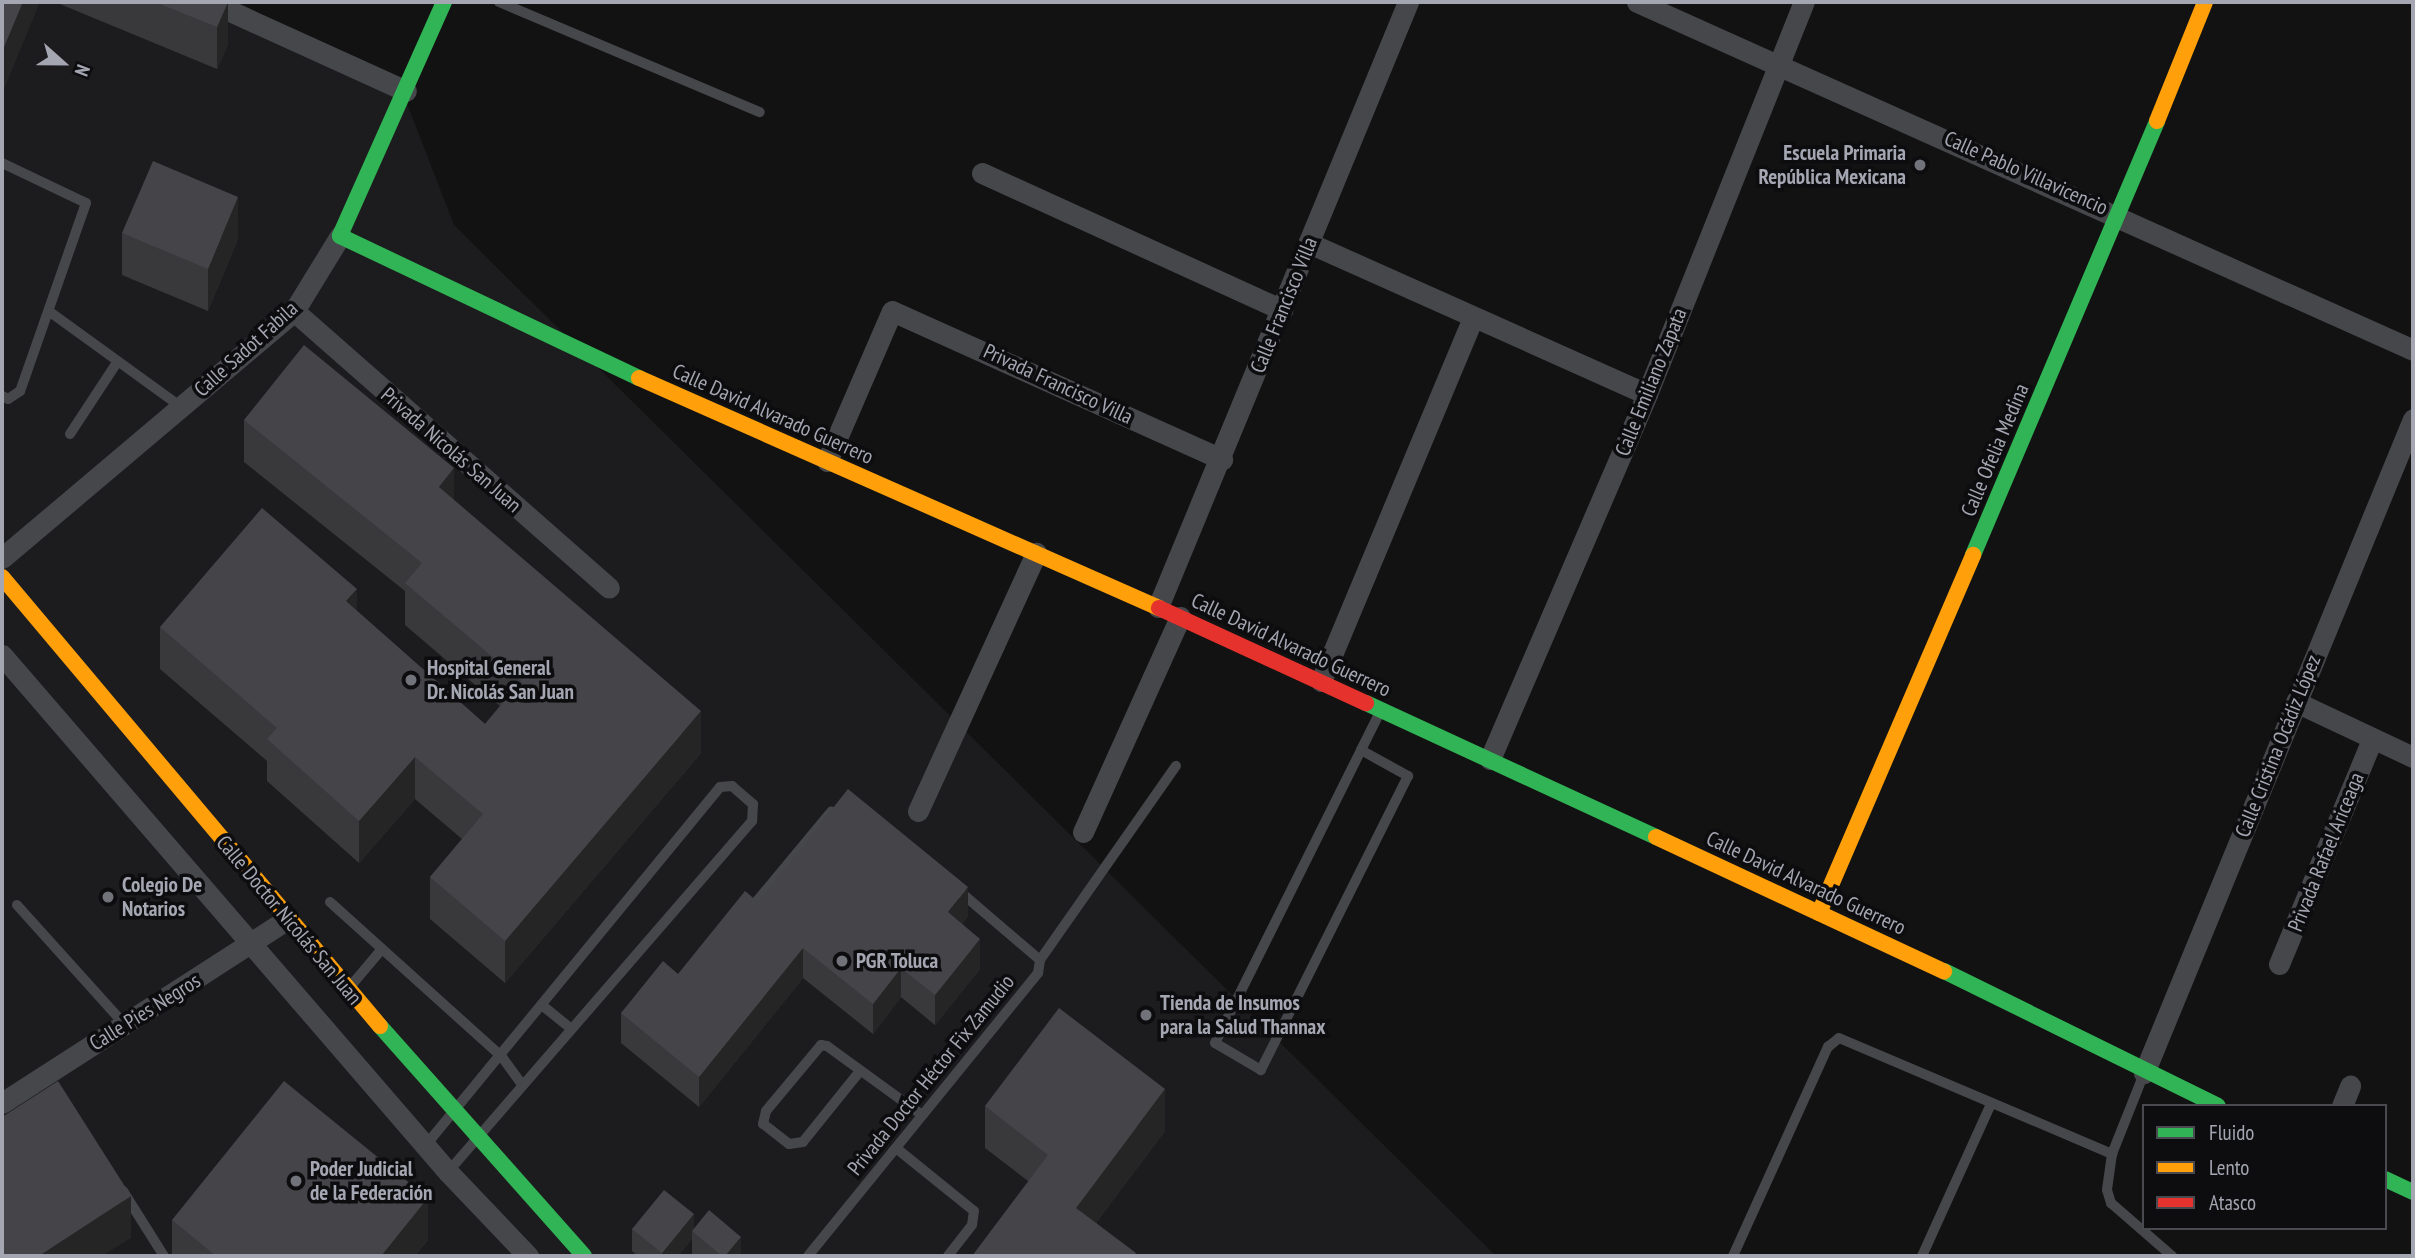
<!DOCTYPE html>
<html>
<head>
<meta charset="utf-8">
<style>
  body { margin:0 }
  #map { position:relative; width:2415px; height:1258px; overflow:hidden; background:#121212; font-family:"PT Sans Narrow",sans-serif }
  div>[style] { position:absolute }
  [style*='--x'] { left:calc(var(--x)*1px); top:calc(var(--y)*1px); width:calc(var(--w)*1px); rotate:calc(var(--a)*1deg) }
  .built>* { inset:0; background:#1c1c1e }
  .lane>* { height:10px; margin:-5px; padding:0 5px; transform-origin:5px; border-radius:5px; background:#46474b }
  .street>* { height:21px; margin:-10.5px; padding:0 10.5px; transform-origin:10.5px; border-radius:10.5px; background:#46474b }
  .fast>* { height:16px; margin:-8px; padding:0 8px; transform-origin:8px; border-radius:8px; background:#30b455 }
  .slow>* { height:16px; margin:-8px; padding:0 8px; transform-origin:8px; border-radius:8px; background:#ff9f0a }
  .jam>* { height:16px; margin:-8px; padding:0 8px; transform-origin:8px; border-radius:8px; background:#e5322d }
  .wall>* { inset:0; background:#39393c }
  .shaded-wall>* { inset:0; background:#252526 }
  .building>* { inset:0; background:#454549 }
  .dots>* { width:19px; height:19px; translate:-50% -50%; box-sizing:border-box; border:4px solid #0d0c0e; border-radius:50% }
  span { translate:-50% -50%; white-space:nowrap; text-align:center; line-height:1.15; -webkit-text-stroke:7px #0d0c0e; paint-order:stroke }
  .poi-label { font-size:21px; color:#a4a6b2; font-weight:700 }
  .right { translate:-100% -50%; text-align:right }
  .left { translate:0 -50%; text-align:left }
  .street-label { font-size:21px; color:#a4a6b2 }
  .frame { position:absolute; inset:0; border:4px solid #a4a6b2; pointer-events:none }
  .legend { position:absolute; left:2142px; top:1104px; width:245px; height:126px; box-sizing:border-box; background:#0d0c0e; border:2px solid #494a50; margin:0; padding:9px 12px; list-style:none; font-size:21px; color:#a4a6b2 }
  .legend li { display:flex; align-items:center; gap:14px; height:35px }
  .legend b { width:35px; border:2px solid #494a50 }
  .north { position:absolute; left:28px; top:28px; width:70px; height:70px; -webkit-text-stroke:5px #0d0c0e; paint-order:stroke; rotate:111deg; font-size:19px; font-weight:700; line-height:28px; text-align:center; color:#a4a6b2 }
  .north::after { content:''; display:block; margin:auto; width:24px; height:32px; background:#a4a6b2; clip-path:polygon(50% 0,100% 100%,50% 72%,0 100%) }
</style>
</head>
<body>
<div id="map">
  <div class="built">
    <i style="clip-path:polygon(2px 2px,239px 2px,406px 101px,454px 225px,1496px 1256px,2px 1256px)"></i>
  </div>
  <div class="lane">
    <i style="--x:499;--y:2;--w:283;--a:22.9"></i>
    <i style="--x:2;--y:163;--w:93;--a:25.5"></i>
    <i style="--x:86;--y:203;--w:199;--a:109.3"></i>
    <i style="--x:20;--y:391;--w:14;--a:146"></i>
    <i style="--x:8;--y:399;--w:7;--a:-153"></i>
    <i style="--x:50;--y:312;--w:162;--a:35.9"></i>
    <i style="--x:70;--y:434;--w:87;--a:-56.7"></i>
    <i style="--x:1361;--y:750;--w:54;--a:29"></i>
    <i style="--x:1408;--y:776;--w:329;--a:116.6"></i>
    <i style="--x:1261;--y:1070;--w:53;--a:-149.6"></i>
    <i style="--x:1215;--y:1043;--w:327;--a:-63.5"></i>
    <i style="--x:1361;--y:750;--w:45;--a:-63.4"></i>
    <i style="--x:330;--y:902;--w:232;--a:42"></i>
    <i style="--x:502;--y:1057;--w:34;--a:54"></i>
    <i style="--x:17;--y:905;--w:161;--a:48"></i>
    <i style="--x:752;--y:907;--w:124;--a:-50.3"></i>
    <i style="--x:1040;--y:960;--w:237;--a:-55"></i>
    <i style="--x:349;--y:988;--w:51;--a:-49.8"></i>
    <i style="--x:543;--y:1006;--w:36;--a:39"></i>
    <i style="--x:860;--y:1071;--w:91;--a:128.8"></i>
    <i style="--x:803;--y:1142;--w:14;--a:172"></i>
    <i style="--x:789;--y:1144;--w:33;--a:-142"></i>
    <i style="--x:763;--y:1124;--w:13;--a:-77"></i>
    <i style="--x:766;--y:1111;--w:86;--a:-50.2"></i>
    <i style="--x:821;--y:1045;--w:6;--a:9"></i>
    <i style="--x:827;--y:1046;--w:117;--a:36"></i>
    <i style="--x:2143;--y:1076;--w:84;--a:111.7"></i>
    <i style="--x:2112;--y:1154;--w:36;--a:98"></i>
    <i style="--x:2107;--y:1190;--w:14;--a:73"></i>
    <i style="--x:2111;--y:1203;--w:81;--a:41"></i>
    <i style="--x:426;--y:1145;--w:463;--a:-50.6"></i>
    <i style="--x:720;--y:787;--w:12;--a:-5"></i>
    <i style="--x:732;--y:786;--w:28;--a:41"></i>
    <i style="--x:753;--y:804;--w:17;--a:93"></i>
    <i style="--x:752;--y:821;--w:464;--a:130.9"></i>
    <i style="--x:896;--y:1148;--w:100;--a:38.9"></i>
    <i style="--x:974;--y:1211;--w:14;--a:98"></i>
    <i style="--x:972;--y:1225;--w:39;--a:128"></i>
    <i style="--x:123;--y:1191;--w:77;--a:57.8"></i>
    <i style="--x:808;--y:1256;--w:365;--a:-50.9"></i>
    <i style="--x:1038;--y:973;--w:13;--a:-81"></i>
    <i style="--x:1040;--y:960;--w:108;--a:-139.5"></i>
    <i style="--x:1733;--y:1256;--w:230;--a:-65.6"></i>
    <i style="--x:1828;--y:1047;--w:14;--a:-39"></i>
    <i style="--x:1839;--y:1038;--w:297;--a:23"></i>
    <i style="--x:1922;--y:1256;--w:165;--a:-65.6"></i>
  </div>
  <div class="street">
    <i style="--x:210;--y:2;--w:215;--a:24.4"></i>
    <i style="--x:1637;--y:2;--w:850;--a:24.15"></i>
    <i style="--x:982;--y:173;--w:330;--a:24.5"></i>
    <i style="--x:1309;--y:243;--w:370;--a:24.1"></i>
    <i style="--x:294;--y:311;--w:419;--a:41.3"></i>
    <i style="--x:827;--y:461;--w:163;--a:-66.6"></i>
    <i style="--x:892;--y:311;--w:362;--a:24.2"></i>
    <i style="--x:2;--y:558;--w:382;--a:-40.2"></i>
    <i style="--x:294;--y:311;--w:88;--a:-58.5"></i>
    <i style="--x:1158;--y:607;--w:655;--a:-67.55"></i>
    <i style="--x:2;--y:655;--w:683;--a:49.22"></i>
    <i style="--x:448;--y:1172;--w:116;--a:46.4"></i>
    <i style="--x:1321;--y:681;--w:394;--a:-67.3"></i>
    <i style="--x:2296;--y:702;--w:129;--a:25.2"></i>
    <i style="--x:1490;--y:759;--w:397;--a:-66.7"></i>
    <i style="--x:1647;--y:394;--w:422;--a:-68.2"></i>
    <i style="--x:918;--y:811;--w:284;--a:-65.4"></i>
    <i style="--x:1083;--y:832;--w:236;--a:-65.7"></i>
    <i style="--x:2279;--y:964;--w:243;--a:-67.5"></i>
    <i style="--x:2144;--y:1073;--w:707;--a:-67.64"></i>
    <i style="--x:2;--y:1103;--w:339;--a:-32.8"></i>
    <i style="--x:2342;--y:1106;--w:22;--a:-68"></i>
  </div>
  <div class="fast">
    <i style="--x:444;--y:2;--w:256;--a:114"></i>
    <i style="--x:340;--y:236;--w:331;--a:25.4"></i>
    <i style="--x:1973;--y:555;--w:471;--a:-67"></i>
    <i style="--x:1366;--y:703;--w:319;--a:24.8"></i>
    <i style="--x:1944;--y:971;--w:305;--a:26.2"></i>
    <i style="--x:380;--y:1026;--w:307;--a:48.4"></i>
    <i style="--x:2385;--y:1179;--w:31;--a:25"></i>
  </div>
  <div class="slow">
    <i style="--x:2157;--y:121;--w:128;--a:-68"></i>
    <i style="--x:639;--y:378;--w:569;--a:23.86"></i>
    <i style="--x:2;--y:577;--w:587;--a:49.91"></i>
    <i style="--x:1656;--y:837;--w:318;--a:25"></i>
    <i style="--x:1819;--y:913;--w:390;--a:-66.7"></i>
  </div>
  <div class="jam">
    <i style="--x:1159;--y:608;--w:228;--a:24.7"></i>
  </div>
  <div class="wall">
    <i style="clip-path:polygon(55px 2px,228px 2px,228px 44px,217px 69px)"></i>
    <i style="clip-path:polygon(122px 233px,238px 239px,208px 311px,122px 275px)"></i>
    <i style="clip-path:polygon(244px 420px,454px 500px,701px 753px,505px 983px,430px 919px,430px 877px,462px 839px,415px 799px,359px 863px,267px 781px,267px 761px,160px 669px,160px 627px,357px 611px,485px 724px,500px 706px,405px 625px,405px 591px,244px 462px)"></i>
    <i style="clip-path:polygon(758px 902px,968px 916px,962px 924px,980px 969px,935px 1025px,901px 997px,873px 1034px,803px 978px,699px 1107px,621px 1043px,621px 1013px,678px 974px)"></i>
    <i style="clip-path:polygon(985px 1106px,1165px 1131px,1096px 1223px,1136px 1256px,1028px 1181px,985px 1148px)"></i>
    <i style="clip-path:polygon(172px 1220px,428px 1240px,415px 1256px,172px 1256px)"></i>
    <i style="clip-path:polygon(632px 1229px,694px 1229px,741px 1256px,695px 1256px,692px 1254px,692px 1239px,678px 1256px,638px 1256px,632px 1251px)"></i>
  </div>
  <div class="shaded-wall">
    <i style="clip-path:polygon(23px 2px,40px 2px,2px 94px,2px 52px)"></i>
    <i style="clip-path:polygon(228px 2px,228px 44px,217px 69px,217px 27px)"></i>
    <i style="clip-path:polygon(238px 197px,238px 239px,208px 311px,208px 269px)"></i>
    <i style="clip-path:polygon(454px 468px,454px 510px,439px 487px)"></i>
    <i style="clip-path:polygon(357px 589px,357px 631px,346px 601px)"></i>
    <i style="clip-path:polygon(701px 711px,701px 753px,505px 983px,505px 941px)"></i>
    <i style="clip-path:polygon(415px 757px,415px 799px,359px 863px,359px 821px)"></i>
    <i style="clip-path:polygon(968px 887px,968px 916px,948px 942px,948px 912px)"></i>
    <i style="clip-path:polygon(980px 939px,980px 969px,935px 1025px,935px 995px)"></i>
    <i style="clip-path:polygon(803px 948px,803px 978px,699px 1107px,699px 1077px)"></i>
    <i style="clip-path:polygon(901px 968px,901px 997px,873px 1034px,873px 1004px)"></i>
    <i style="clip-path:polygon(1165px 1089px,1165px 1131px,1076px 1250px,1076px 1208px)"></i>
    <i style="clip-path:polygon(131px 1196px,131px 1238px,102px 1256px,39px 1256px)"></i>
    <i style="clip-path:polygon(428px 1198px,428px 1240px,415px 1256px,381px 1256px)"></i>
    <i style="clip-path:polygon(694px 1214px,694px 1233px,692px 1231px,692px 1239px,678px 1256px,662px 1256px,662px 1253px)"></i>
    <i style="clip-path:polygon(741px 1237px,741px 1256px,725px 1256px)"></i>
  </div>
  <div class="building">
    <i style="clip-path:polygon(2px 2px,23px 2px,2px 52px)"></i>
    <i style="clip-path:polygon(155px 2px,228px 2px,217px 27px)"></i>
    <i style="clip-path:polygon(153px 161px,238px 197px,208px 269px,122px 233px)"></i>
    <i style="clip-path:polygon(304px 345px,454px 468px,439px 487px,701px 711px,505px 941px,430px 877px,483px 814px,415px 757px,359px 821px,267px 739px,277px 728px,160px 627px,262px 508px,357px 589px,346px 601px,485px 724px,521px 681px,405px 583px,422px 563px,244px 420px)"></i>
    <i style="clip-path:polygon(848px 789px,968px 887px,948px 912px,980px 939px,935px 995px,901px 968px,873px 1004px,803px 948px,699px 1077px,621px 1013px,663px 961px,678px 974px,745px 891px,758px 902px)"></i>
    <i style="clip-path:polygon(1059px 1008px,1165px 1089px,1076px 1208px,1136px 1253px,1134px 1256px,972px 1256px,1048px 1155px,985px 1106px)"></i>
    <i style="clip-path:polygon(58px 1081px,131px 1196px,39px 1256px,2px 1256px,2px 1117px)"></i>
    <i style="clip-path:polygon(284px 1081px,428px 1198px,381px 1256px,216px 1256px,172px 1220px)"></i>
    <i style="clip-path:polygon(664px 1190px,694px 1214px,662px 1253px,632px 1229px)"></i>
    <i style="clip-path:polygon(709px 1210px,741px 1237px,725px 1256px,722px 1256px,692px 1231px)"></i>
  </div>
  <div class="dots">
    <i style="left:1920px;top:165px;background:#71727a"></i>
    <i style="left:411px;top:680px;background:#71727a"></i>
    <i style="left:108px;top:897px;background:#71727a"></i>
    <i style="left:842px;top:961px;background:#71727a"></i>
    <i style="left:1146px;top:1015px;background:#71727a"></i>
    <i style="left:296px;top:1181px;background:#71727a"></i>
  </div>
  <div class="poi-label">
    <span class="right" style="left:1906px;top:165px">Escuela Primaria<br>República Mexicana</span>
    <span class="left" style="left:427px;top:680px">Hospital General<br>Dr. Nicolás San Juan</span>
    <span class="left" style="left:122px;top:897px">Colegio De<br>Notarios</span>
    <span class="left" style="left:856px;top:961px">PGR Toluca</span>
    <span class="left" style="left:1160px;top:1015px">Tienda de Insumos<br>para la Salud Thannax</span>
    <span class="left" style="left:310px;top:1181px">Poder Judicial<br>de la Federación</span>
  </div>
  <div class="street-label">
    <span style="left:2026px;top:173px;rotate:24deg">Calle Pablo Villavicencio</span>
    <span style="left:1284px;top:305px;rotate:-68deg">Calle Francisco Villa</span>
    <span style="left:246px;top:349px;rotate:-42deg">Calle Sadot Fabila</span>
    <span style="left:1651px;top:382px;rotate:-68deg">Calle Emiliano Zapata</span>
    <span style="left:1058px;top:384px;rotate:25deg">Privada Francisco Villa</span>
    <span style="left:773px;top:414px;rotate:24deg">Calle David Alvarado Guerrero</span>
    <span style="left:451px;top:450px;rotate:41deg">Privada Nicolás San Juan</span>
    <span style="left:1995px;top:450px;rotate:-67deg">Calle Ofelia Medina</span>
    <span style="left:1291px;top:645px;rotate:25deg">Calle David Alvarado Guerrero</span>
    <span style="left:2278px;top:746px;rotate:-68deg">Calle Cristina Ocádiz López</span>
    <span style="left:2326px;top:852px;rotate:-68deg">Privada Rafael Ariceaga</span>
    <span style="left:1806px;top:883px;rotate:25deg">Calle David Alvarado Guerrero</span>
    <span style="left:289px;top:920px;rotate:50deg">Calle Doctor Nicolás San Juan</span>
    <span style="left:145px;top:1012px;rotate:-32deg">Calle Pies Negros</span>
    <span style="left:931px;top:1075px;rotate:-51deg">Privada Doctor Héctor Fix Zamudio</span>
  </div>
  <div class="frame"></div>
  <ul class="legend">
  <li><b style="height:9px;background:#30b455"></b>Fluido</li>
  <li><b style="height:9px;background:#ff9f0a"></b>Lento</li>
  <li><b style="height:9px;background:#e5322d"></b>Atasco</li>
  </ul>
  <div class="north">N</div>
</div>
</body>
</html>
